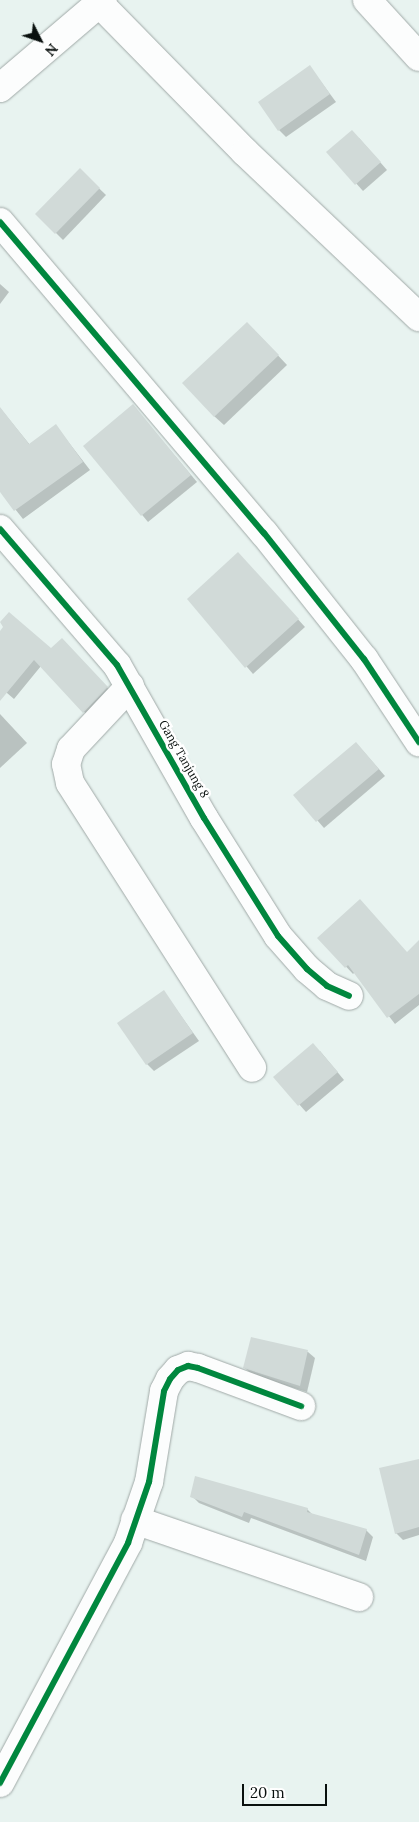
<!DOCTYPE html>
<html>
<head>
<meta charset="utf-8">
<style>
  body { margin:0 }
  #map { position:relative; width:419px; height:1822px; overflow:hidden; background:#e8f3f0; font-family:Lora,serif }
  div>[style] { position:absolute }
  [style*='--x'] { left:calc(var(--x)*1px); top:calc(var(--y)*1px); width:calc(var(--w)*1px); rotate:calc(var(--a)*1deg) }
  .shadow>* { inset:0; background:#0003 }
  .building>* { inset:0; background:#d1dad8 }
  .roads { filter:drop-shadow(0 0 1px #a0a9a7) drop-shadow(0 0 1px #a0a9a7) }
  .minor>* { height:28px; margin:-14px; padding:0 14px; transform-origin:14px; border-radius:14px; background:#fcfdfd }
  .cycleway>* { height:6px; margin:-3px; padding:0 3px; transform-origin:3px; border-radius:3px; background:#00873e }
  span { translate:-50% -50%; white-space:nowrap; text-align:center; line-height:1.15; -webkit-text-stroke:5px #fff; paint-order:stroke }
  .street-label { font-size:12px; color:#09100e }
  .north { position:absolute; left:15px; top:15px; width:50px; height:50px; -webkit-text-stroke:4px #fff; paint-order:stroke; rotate:131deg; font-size:14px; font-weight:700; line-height:20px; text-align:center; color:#09100e }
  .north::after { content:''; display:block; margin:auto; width:18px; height:22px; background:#09100e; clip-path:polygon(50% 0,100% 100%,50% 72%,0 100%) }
  .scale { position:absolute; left:242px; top:1784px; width:85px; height:22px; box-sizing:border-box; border:2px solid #09100e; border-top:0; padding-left:6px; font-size:15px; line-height:18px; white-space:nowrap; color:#09100e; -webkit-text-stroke:4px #fff; paint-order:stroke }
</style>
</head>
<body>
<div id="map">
  <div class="shadow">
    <i style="clip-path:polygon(310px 67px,336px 102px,286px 137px,279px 130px)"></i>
    <i style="clip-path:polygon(359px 138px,387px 170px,363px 191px,328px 152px)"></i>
    <i style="clip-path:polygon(80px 170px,106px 195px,63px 240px,37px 214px)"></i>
    <i style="clip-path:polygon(0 284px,9px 292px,0 304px)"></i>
    <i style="clip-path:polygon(256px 332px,287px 365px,224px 425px,214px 416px)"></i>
    <i style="clip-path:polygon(133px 406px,197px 482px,148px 522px,85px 446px)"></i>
    <i style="clip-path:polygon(0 408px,30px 445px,56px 426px,90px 470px,23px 519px,0 490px)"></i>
    <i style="clip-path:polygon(245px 561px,305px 627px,253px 674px,189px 599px)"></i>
    <i style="clip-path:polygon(0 633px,51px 649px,62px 640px,114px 695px,91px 719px,41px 666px,14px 699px,0 687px)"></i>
    <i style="clip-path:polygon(0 714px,27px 743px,0 768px)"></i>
    <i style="clip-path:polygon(356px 743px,385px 776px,324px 828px,295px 795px)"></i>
    <i style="clip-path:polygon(319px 938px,408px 954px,419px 942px,419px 1005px,395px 1024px,355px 972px,353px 974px)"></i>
    <i style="clip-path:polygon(164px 992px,199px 1041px,154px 1071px,147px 1064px)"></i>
    <i style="clip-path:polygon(320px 1051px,344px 1080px,306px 1112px,275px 1077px)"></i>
    <i style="clip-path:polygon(252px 1339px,308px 1352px,315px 1358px,307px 1392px,252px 1375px,245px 1368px)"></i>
    <i style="clip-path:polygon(419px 1460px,419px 1535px,403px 1540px,396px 1533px)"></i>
    <i style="clip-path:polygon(192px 1496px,307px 1509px,313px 1515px,366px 1530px,373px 1537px,366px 1561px,251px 1518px,249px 1523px,199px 1503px)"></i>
  </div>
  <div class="building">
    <i style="clip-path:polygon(310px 65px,330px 94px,278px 131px,258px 102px)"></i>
    <i style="clip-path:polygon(352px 130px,381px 162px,355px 185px,326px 152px)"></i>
    <i style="clip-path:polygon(80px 168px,100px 188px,55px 234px,35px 214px)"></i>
    <i style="clip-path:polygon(247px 322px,279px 355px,214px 417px,182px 383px)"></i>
    <i style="clip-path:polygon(133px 404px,191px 475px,141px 516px,83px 446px)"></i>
    <i style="clip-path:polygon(0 407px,29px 444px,56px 424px,83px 462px,14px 511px,0 492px)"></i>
    <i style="clip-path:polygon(238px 552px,299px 619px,245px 668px,187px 599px)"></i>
    <i style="clip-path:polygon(9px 612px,51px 648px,62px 638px,108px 687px,83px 713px,34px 660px,0 701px,0 631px,3px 627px,0 622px)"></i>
    <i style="clip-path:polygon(356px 742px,379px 769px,316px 822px,293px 795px)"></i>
    <i style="clip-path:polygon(360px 899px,407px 952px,419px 940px,419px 994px,387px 1018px,348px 965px,345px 968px,317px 938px)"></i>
    <i style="clip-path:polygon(164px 990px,193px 1033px,146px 1065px,117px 1023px)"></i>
    <i style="clip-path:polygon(313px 1043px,338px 1072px,298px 1106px,273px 1077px)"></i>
    <i style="clip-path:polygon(251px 1337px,308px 1350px,300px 1386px,243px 1368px)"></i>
    <i style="clip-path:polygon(419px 1459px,419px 1527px,395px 1534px,379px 1468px)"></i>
    <i style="clip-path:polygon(195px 1476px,308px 1508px,307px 1512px,367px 1529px,359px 1555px,244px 1512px,242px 1517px,190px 1497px)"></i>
  </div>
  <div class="roads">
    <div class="minor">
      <i style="--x:367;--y:0;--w:77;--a:47.6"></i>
      <i style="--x:99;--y:3;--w:209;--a:45.6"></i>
      <i style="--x:245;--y:152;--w:240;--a:43.5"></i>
      <i style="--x:0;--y:88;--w:135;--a:-40.5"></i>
      <i style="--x:0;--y:222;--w:408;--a:49.7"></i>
      <i style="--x:264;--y:533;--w:161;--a:51.6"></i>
      <i style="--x:364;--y:659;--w:100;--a:56.5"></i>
      <i style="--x:0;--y:529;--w:179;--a:49.3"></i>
      <i style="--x:117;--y:665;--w:176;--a:60.4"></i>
      <i style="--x:204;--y:818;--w:139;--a:57.9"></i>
      <i style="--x:278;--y:936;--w:44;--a:48.7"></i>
      <i style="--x:307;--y:969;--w:26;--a:40"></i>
      <i style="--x:327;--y:986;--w:24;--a:24"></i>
      <i style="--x:130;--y:686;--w:86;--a:133.1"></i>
      <i style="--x:71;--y:749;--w:16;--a:108"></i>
      <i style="--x:66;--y:764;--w:19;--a:78"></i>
      <i style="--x:70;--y:783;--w:338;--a:57.4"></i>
      <i style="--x:135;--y:1520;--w:237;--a:19"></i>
      <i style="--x:0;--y:1783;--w:272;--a:-61.9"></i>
      <i style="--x:128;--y:1543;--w:65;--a:-71"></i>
      <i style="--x:149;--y:1482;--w:92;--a:-80.6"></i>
      <i style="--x:164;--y:1391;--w:13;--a:-63"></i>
      <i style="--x:170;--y:1379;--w:12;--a:-48"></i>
      <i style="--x:178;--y:1370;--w:11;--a:-22"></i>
      <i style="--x:188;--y:1366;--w:10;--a:11"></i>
      <i style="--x:198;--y:1368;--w:110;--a:20.3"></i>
    </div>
  </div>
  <div class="cycleway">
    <i style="--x:0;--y:222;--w:408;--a:49.7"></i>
    <i style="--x:264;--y:533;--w:161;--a:51.6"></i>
    <i style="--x:364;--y:659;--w:100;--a:56.5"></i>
    <i style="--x:0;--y:529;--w:179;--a:49.3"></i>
    <i style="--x:117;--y:665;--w:176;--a:60.4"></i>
    <i style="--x:204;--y:818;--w:139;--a:57.9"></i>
    <i style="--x:278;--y:936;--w:44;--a:48.7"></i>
    <i style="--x:307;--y:969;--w:26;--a:40"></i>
    <i style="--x:327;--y:986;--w:24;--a:24"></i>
    <i style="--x:0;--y:1783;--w:272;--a:-61.9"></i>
    <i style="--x:128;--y:1543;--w:65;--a:-71"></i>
    <i style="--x:149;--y:1482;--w:92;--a:-80.6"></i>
    <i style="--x:164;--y:1391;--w:13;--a:-63"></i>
    <i style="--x:170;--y:1379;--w:12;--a:-48"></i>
    <i style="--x:178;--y:1370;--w:11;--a:-22"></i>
    <i style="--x:188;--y:1366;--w:10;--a:11"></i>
    <i style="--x:198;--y:1368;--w:110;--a:20.3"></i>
  </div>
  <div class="street-label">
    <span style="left:184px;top:759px;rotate:60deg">Gang Tanjung 8</span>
  </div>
  <div class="north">N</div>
  <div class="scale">20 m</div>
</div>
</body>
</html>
